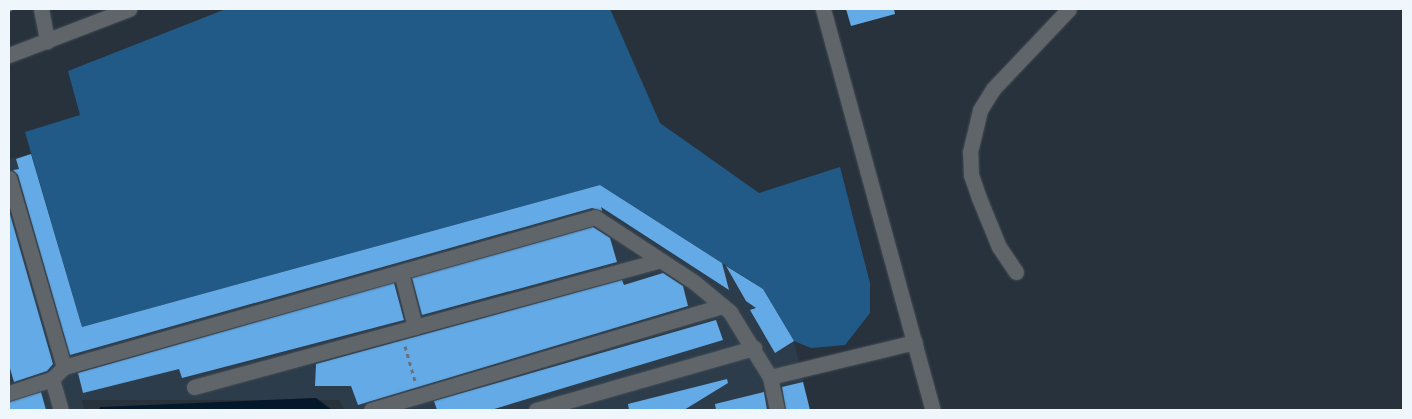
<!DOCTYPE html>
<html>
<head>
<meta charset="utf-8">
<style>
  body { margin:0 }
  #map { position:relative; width:1412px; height:419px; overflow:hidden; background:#28323c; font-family:Bitter,serif }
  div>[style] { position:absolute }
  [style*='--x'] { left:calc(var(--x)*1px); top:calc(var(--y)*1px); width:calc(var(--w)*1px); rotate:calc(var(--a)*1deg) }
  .built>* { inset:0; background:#2c3c4a }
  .green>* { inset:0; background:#225a87 }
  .water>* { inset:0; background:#03182b }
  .building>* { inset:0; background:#63aae7 }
  .path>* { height:3px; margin-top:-1.5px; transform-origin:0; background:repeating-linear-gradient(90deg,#69727a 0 4px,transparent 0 8px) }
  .roads { filter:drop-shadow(0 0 1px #444d57) drop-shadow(0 0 1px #444d57) }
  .minor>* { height:15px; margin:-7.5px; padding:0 7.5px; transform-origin:7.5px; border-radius:7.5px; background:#60656a }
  span { translate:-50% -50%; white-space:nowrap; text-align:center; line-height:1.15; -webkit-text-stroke:5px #28323c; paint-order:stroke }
  .frame { position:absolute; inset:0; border:10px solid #eff6fc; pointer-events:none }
</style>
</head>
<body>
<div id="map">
  <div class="built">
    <i style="clip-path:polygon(31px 154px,82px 327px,600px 185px,763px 289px,794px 341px,810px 410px,345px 410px,339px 400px,82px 400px,84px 410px,9px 410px,9px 159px)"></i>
  </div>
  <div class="green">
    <i style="clip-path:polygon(226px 9px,610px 9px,660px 123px,759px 193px,840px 167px,870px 283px,870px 313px,845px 345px,811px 348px,794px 341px,763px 289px,600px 185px,82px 327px,25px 132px,80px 115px,68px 71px)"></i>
  </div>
  <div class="water">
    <i style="clip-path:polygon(316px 398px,332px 410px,99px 410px,100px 407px)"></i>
  </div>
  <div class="building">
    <i style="clip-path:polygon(846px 9px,894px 9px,895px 14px,851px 26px)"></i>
    <i style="clip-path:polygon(31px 154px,82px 327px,600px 185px,722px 263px,729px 290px,601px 207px,602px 211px,592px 208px,70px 355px,18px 175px,13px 170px,19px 169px,16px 159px)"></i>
    <i style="clip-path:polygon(9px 211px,53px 364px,47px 371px,14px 382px,9px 365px)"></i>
    <i style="clip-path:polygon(593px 227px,610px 238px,617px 262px,422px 315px,412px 278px)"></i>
    <i style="clip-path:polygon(726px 266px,763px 289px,794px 341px,775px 353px,750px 310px,756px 308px,746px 301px)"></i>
    <i style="clip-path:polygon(663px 273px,683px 286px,688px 306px,358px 405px,351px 386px,315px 386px,316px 364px,622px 280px,624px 285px)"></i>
    <i style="clip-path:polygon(394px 283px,404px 320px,182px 378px,179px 369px,83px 393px,78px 373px)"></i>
    <i style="clip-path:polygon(716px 320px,723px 340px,491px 410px,437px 410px,434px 401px)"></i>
    <i style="clip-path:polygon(727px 379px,728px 383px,684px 410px,629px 410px,628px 404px)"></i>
    <i style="clip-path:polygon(803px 382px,810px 410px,786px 410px,782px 387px)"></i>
    <i style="clip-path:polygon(41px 392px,46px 410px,9px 410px,9px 402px)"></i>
    <i style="clip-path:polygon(764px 392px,767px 410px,716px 410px,715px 404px)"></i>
  </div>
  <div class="path">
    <i style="--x:9;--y:10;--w:3;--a:-18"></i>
    <i style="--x:405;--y:346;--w:36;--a:74"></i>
  </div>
  <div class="roads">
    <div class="minor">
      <i style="--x:41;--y:9;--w:33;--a:79"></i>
      <i style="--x:823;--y:9;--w:416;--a:74.7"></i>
      <i style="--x:9;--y:55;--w:129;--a:-21"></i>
      <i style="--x:9;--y:178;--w:197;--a:73.8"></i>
      <i style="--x:64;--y:367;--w:17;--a:135"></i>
      <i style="--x:52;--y:379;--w:45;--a:162"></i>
      <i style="--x:401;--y:272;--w:57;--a:75.7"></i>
      <i style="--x:1016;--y:272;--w:30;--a:-124"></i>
      <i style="--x:999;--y:247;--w:53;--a:-112.2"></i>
      <i style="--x:979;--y:198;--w:24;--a:-109"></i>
      <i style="--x:971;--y:175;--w:23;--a:-92"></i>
      <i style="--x:970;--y:152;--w:43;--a:-76.6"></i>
      <i style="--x:980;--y:110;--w:25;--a:-58"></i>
      <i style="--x:993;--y:89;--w:110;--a:-46.5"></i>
      <i style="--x:64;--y:367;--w:552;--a:-15.77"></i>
      <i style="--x:595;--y:217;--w:118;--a:33.3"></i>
      <i style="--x:694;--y:282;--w:47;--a:39.8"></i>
      <i style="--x:730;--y:312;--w:76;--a:58.4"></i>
      <i style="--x:770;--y:377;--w:149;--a:-13.6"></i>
      <i style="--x:770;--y:377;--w:34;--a:78"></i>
      <i style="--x:52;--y:379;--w:32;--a:74"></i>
      <i style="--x:194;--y:387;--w:483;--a:-15.2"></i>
      <i style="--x:371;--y:410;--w:367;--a:-16.5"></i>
      <i style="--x:536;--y:410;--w:227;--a:-15.9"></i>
    </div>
  </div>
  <div class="frame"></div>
</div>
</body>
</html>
